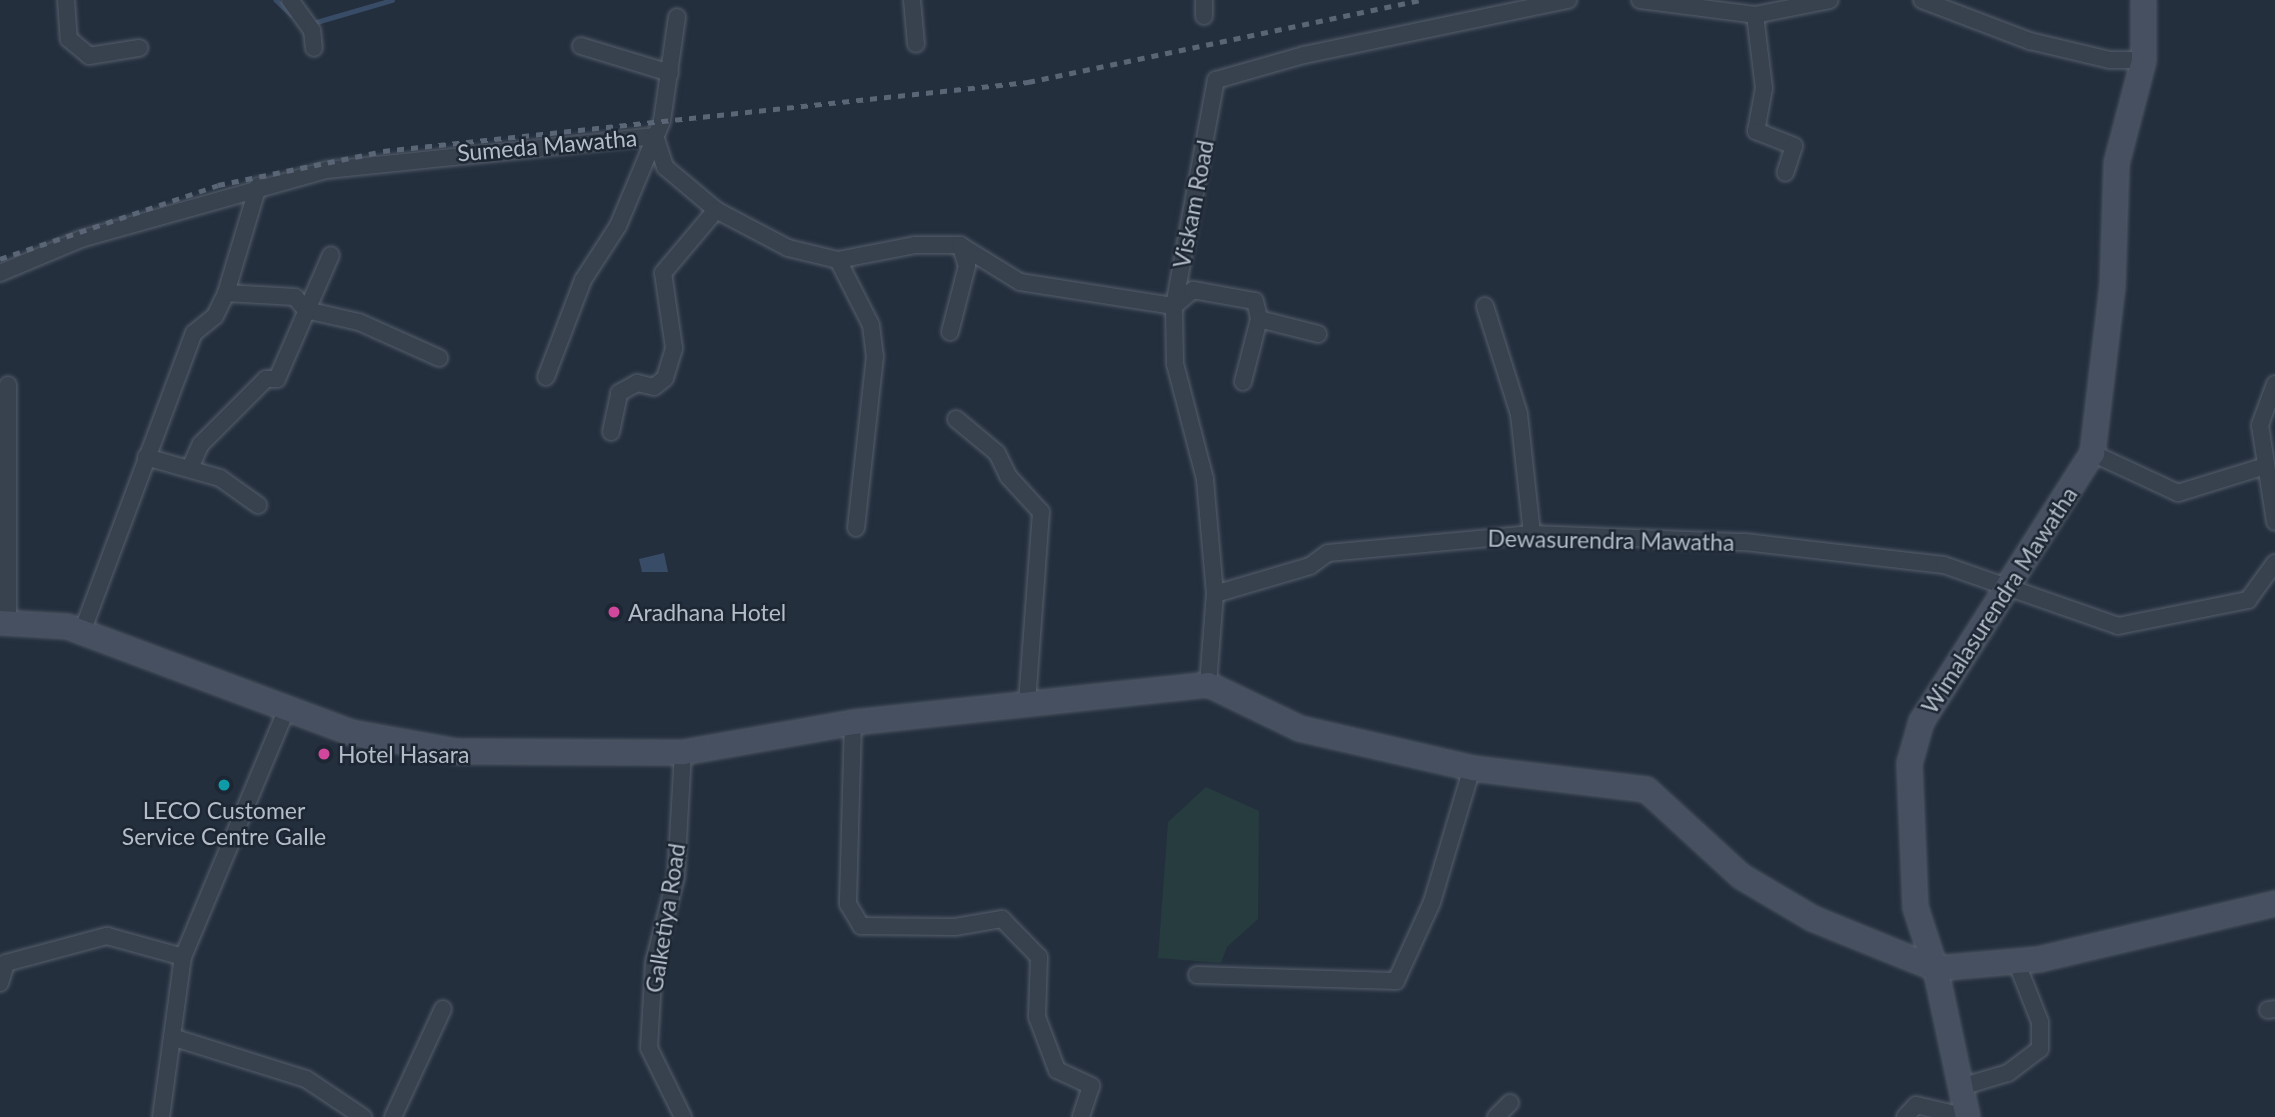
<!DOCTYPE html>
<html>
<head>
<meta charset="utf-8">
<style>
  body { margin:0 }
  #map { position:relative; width:2275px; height:1117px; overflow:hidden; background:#242f3e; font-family:Lato,sans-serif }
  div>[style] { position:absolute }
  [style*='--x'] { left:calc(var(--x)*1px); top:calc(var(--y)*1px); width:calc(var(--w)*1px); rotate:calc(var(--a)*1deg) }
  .green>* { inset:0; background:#263c3f }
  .water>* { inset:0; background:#394c67 }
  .stream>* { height:4.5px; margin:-2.25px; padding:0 2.25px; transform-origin:2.25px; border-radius:2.25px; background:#394c67 }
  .roads { filter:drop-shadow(0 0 2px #565f6c) drop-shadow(0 0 2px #565f6c) }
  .street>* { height:16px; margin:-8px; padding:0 8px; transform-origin:8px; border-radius:8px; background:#38414e }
  .secondary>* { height:23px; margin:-11.5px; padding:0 11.5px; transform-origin:11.5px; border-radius:11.5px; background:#465061 }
  .rail>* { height:4.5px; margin-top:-2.25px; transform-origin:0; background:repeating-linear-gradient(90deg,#5a6575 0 7px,transparent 0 14px) }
  .dots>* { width:19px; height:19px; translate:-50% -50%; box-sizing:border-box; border:4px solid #1d2633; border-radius:50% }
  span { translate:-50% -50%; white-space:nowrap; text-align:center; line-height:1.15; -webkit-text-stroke:5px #1d2633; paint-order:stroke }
  .street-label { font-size:23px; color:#b4bcc9 }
  .poi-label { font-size:23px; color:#b4bcc9 }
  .left { translate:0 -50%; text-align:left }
</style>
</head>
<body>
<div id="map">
  <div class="green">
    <i style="clip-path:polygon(1206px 787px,1259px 811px,1258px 919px,1227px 947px,1221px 963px,1158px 958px,1168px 822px)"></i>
  </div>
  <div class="water">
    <i style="clip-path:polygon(664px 553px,668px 572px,642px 572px,639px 559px)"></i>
  </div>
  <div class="stream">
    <i style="--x:276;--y:0;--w:21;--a:43"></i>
    <i style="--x:313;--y:23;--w:82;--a:-16.2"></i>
  </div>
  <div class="roads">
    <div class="street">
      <i style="--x:66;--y:0;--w:39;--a:86"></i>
      <i style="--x:69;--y:39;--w:26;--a:40"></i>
      <i style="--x:89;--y:56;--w:51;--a:-9.1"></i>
      <i style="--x:290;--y:0;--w:37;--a:54"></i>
      <i style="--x:312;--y:30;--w:18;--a:84"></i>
      <i style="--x:912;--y:0;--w:44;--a:84.8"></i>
      <i style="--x:1204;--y:0;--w:16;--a:90"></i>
      <i style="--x:1640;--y:0;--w:116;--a:7.4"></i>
      <i style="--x:1755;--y:15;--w:76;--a:-11.3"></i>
      <i style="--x:1922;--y:0;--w:116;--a:20.8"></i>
      <i style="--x:2030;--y:41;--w:82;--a:13.4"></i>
      <i style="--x:2110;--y:60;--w:33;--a:0"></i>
      <i style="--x:1755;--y:15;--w:74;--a:83"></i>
      <i style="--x:1764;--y:88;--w:44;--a:100.5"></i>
      <i style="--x:1756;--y:131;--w:41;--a:21.5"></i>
      <i style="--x:1794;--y:146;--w:28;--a:108"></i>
      <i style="--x:581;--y:46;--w:93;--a:16.9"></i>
      <i style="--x:838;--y:260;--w:73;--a:63.1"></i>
      <i style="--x:871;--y:325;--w:31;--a:83"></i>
      <i style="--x:875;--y:356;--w:173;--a:96.3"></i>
      <i style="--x:0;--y:273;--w:88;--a:-22.8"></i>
      <i style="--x:81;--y:239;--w:255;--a:-15.7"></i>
      <i style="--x:327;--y:170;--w:330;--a:-5.9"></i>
      <i style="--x:655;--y:136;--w:33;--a:72"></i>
      <i style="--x:665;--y:167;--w:67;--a:40.1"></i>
      <i style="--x:716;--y:210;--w:81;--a:27.8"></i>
      <i style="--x:788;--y:248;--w:51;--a:13.5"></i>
      <i style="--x:838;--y:260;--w:78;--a:-11"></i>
      <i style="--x:915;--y:245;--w:45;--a:0"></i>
      <i style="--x:960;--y:245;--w:70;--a:31.7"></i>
      <i style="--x:1020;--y:282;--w:156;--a:8.9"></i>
      <i style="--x:1174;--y:306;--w:25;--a:-40"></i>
      <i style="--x:1193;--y:290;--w:63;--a:10.1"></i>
      <i style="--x:1255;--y:301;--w:18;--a:77"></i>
      <i style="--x:1259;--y:319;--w:65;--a:104.3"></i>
      <i style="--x:226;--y:293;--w:69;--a:3.3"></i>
      <i style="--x:295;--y:297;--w:17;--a:50"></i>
      <i style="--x:306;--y:310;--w:54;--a:12.8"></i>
      <i style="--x:359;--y:322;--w:88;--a:24.2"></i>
      <i style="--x:1485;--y:306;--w:113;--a:72.5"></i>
      <i style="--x:1519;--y:414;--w:121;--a:83.8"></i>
      <i style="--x:1259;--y:319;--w:61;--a:14.3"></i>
      <i style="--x:950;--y:332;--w:68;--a:-75.6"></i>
      <i style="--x:967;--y:266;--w:22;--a:-108"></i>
      <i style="--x:546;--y:377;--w:104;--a:-69.1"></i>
      <i style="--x:583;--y:280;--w:64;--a:-57.1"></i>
      <i style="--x:618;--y:226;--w:114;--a:-67.3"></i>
      <i style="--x:662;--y:121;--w:105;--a:-81.8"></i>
      <i style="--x:2275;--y:384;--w:44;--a:110.1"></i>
      <i style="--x:2260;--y:425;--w:98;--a:81.2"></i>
      <i style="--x:8;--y:385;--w:237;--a:90"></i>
      <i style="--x:956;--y:419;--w:53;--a:39.7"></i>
      <i style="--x:997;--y:453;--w:25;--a:64"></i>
      <i style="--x:1008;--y:476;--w:49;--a:47.5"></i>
      <i style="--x:1041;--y:512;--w:193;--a:94.2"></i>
      <i style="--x:611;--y:432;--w:40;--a:-78"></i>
      <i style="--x:619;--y:393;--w:21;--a:-29"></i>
      <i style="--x:637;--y:383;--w:17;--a:13"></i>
      <i style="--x:654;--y:387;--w:14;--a:-39"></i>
      <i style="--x:665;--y:378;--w:31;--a:-73"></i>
      <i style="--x:674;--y:348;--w:76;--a:-98.3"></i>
      <i style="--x:663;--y:273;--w:82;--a:-49.9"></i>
      <i style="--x:2092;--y:453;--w:95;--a:24.9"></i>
      <i style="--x:2178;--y:493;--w:91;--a:-17.2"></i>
      <i style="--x:146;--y:457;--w:77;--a:15.8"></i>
      <i style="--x:220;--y:478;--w:47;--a:35.4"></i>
      <i style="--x:191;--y:466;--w:24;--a:-66"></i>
      <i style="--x:201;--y:444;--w:92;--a:-45"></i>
      <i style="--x:266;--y:379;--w:11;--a:0"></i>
      <i style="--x:277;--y:379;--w:135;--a:-66.5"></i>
      <i style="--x:1215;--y:594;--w:99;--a:-16.4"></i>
      <i style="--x:1310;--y:566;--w:22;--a:-36"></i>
      <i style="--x:1328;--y:553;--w:205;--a:-5.3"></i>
      <i style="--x:1532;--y:534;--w:213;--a:2.2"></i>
      <i style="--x:1745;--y:542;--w:200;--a:6.6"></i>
      <i style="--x:1944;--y:565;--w:184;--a:19.3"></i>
      <i style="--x:2118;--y:626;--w:133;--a:-11.3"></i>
      <i style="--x:2248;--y:600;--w:46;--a:-53.9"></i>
      <i style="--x:82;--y:632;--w:319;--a:-69.5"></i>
      <i style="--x:194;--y:333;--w:27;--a:-39"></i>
      <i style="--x:215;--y:316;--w:25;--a:-64"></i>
      <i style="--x:226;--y:293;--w:112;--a:-73.3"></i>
      <i style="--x:1208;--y:684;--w:90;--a:-85.6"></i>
      <i style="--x:1215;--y:594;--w:115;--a:-95"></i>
      <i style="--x:1205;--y:479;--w:119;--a:-104.6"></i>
      <i style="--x:1175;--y:364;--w:58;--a:-91"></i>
      <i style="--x:1174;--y:306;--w:230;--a:-79.5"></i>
      <i style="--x:1216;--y:80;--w:91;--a:-15.9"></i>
      <i style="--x:1304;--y:55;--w:270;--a:-11.8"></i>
      <i style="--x:853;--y:722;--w:182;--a:91.6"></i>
      <i style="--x:848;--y:904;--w:26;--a:59"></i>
      <i style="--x:861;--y:926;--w:94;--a:0.6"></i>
      <i style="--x:955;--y:927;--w:48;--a:-9.7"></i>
      <i style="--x:1002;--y:919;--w:53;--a:45.8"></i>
      <i style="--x:1039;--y:957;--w:60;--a:91.9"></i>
      <i style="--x:1037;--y:1017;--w:57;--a:69.3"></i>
      <i style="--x:1057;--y:1070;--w:38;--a:25"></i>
      <i style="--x:1091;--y:1086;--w:33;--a:108"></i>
      <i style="--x:1197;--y:975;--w:199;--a:1.7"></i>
      <i style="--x:1396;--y:981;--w:87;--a:-65.5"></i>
      <i style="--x:1432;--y:902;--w:140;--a:-73.4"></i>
      <i style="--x:0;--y:983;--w:21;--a:-73"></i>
      <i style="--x:6;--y:963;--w:105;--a:-15"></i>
      <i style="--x:107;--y:936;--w:79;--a:15.4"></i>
      <i style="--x:2268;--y:1010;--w:7;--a:-8"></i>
      <i style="--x:172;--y:1037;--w:140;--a:17.4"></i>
      <i style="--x:306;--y:1079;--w:69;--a:33.7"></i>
      <i style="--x:1964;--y:1086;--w:46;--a:-16.5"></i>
      <i style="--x:2008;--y:1073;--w:40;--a:-37"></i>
      <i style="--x:2040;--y:1049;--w:27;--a:-90"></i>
      <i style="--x:2040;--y:1022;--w:66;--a:-111.5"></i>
      <i style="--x:161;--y:1117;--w:162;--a:-82.2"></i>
      <i style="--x:183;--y:957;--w:270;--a:-67.3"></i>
      <i style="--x:393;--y:1117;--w:119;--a:-65.2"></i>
      <i style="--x:683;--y:1117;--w:77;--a:-116.2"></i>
      <i style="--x:649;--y:1048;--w:86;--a:-86.7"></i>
      <i style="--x:654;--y:962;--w:88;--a:-75.5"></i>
      <i style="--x:676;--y:877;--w:125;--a:-86.8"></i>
      <i style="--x:1496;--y:1117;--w:20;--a:-45"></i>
      <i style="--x:1905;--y:1117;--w:16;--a:-47"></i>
      <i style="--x:1916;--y:1105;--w:52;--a:13.2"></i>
    </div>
    <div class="secondary">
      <i style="--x:0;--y:622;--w:67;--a:3.4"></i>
      <i style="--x:67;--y:626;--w:303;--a:20.5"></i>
      <i style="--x:351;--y:732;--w:107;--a:10.3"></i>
      <i style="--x:456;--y:751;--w:227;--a:0.3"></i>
      <i style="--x:683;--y:752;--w:173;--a:-10"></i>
      <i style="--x:853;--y:722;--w:357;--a:-6.1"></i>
      <i style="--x:1208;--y:684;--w:101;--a:25.8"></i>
      <i style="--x:1299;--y:728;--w:178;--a:13"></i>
      <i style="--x:1472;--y:768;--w:175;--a:6.9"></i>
      <i style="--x:1646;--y:789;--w:129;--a:42.5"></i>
      <i style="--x:1741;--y:876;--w:82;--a:30.6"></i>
      <i style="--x:1812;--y:918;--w:133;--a:22.1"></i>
      <i style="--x:1935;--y:968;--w:103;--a:-5"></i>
      <i style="--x:2038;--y:959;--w:244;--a:-13.3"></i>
      <i style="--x:1967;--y:1117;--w:152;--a:-102.1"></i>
      <i style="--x:1935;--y:968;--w:64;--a:-108.2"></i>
      <i style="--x:1915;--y:907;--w:144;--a:-92.4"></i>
      <i style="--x:1909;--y:763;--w:44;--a:-74.1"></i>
      <i style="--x:1921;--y:721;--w:318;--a:-57.5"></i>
      <i style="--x:2092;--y:453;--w:168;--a:-83.2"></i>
      <i style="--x:2112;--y:286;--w:123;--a:-88.1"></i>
      <i style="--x:2116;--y:163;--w:106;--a:-75.3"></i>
      <i style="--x:2143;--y:60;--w:60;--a:-90"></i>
    </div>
  </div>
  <div class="rail">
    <i style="--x:0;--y:259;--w:230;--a:-18.7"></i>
    <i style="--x:218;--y:185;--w:168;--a:-11.6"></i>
    <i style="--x:383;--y:151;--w:649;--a:-6.11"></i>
    <i style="--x:1028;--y:82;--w:402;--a:-11.8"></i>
  </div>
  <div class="dots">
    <i style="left:614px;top:612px;background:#d1479c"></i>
    <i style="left:324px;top:754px;background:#d1479c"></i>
    <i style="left:224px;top:785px;background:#0f9aa8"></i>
  </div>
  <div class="street-label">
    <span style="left:547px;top:145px;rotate:-5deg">Sumeda Mawatha</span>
    <span style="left:1193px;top:204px;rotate:-79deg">Viskam Road</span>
    <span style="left:1611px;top:540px;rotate:1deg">Dewasurendra Mawatha</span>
    <span style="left:1999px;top:600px;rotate:-57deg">Wimalasurendra Mawatha</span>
    <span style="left:665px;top:918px;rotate:-81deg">Galketiya Road</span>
  </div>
  <div class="poi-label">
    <span class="left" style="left:628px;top:612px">Aradhana Hotel</span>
    <span class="left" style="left:338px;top:754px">Hotel Hasara</span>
    <span style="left:224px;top:823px">LECO Customer<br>Service Centre Galle</span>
  </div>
</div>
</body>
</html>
